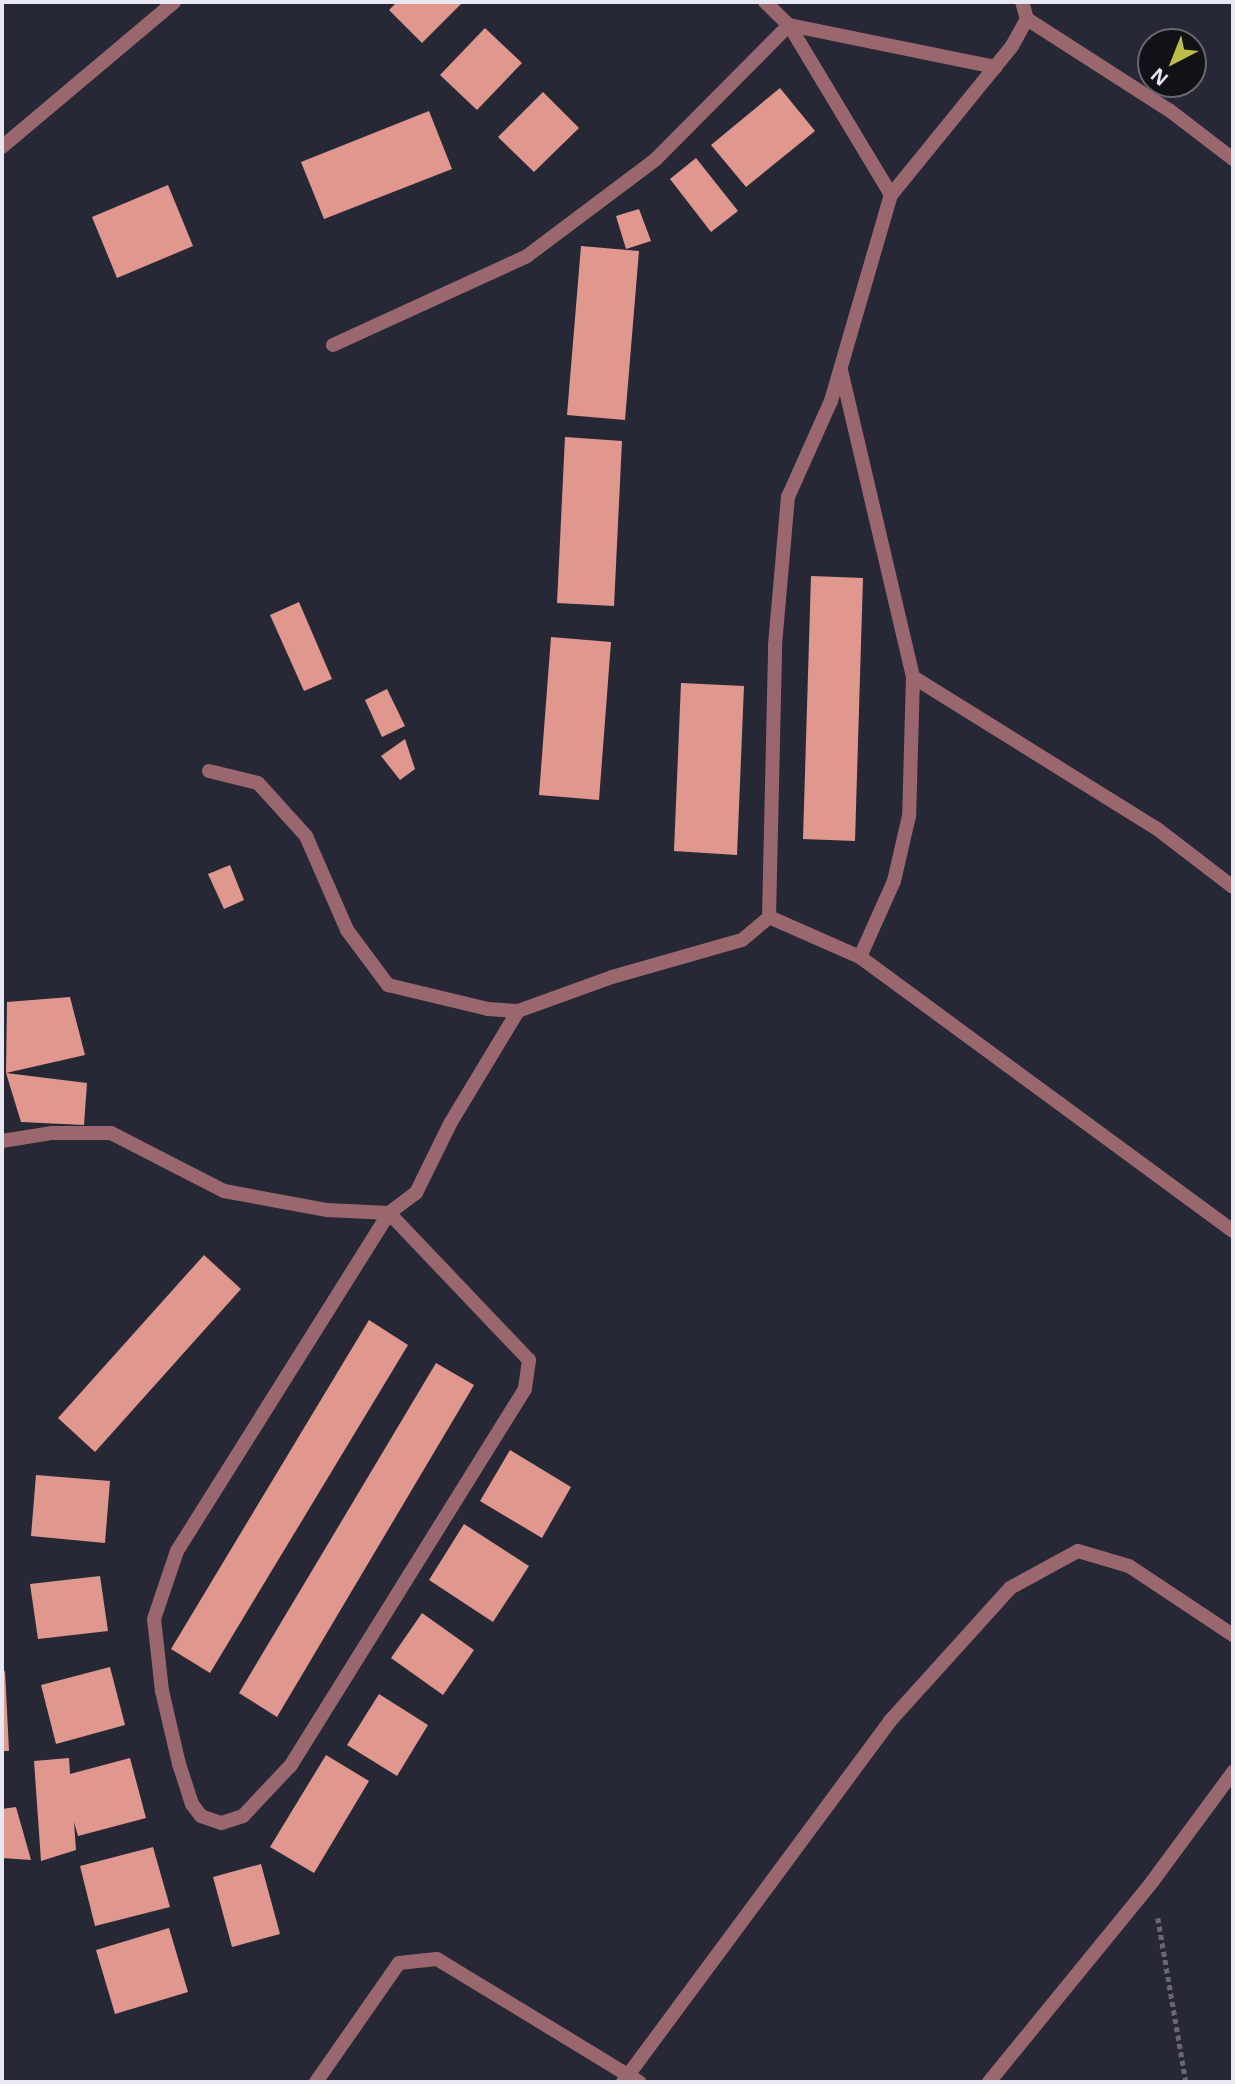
<!DOCTYPE html>
<html>
<head>
<meta charset="utf-8">
<style>
  body { margin:0 }
  #map { position:relative; width:1235px; height:2084px; overflow:hidden; background:#272836; font-family:"Noto Sans",sans-serif }
  div>[style] { position:absolute }
  [style*='--x'] { left:calc(var(--x)*1px); top:calc(var(--y)*1px); width:calc(var(--w)*1px); rotate:calc(var(--a)*1deg) }
  .building>* { inset:0; background:#e0988e }
  .path>* { height:4.5px; margin-top:-2.25px; transform-origin:0; background:repeating-linear-gradient(90deg,#676874 0 5px,transparent 0 8.5px) }
  .minor>* { height:14px; margin:-7px; padding:0 7px; transform-origin:7px; border-radius:7px; background:#9b676f }
  span { translate:-50% -50%; white-space:nowrap; text-align:center; line-height:1.15; -webkit-text-stroke:7px #111218; paint-order:stroke }
  .frame { position:absolute; inset:0; border:4px solid #e8e8f2; pointer-events:none }
  .north { position:absolute; left:1137px; top:28px; width:70px; height:70px; box-sizing:border-box; background:#111218; border:2px solid #67686f; border-radius:50%; rotate:222deg; font-size:19px; font-weight:700; line-height:28px; text-align:center; color:#e8e8f2 }
  .north::after { content:''; display:block; margin:auto; width:24px; height:32px; background:#bdbf43; clip-path:polygon(50% 0,100% 100%,50% 72%,0 100%) }
</style>
</head>
<body>
<div id="map">
  <div class="building">
    <i style="clip-path:polygon(397px 2px,463px 2px,422px 43px,389px 10px)"></i>
    <i style="clip-path:polygon(485px 28px,522px 63px,477px 110px,440px 75px)"></i>
    <i style="clip-path:polygon(780px 88px,815px 131px,746px 187px,711px 145px)"></i>
    <i style="clip-path:polygon(543px 92px,579px 128px,534px 172px,498px 137px)"></i>
    <i style="clip-path:polygon(429px 111px,452px 169px,324px 219px,301px 162px)"></i>
    <i style="clip-path:polygon(696px 158px,738px 211px,711px 232px,670px 179px)"></i>
    <i style="clip-path:polygon(168px 185px,193px 246px,117px 278px,92px 217px)"></i>
    <i style="clip-path:polygon(639px 209px,651px 241px,626px 249px,616px 216px)"></i>
    <i style="clip-path:polygon(581px 246px,639px 251px,625px 420px,567px 415px)"></i>
    <i style="clip-path:polygon(565px 437px,622px 441px,614px 606px,557px 603px)"></i>
    <i style="clip-path:polygon(811px 576px,863px 578px,855px 841px,803px 839px)"></i>
    <i style="clip-path:polygon(299px 602px,332px 679px,304px 691px,270px 615px)"></i>
    <i style="clip-path:polygon(551px 637px,611px 642px,599px 800px,539px 795px)"></i>
    <i style="clip-path:polygon(681px 683px,744px 686px,737px 855px,674px 851px)"></i>
    <i style="clip-path:polygon(387px 689px,405px 726px,382px 737px,365px 700px)"></i>
    <i style="clip-path:polygon(405px 739px,415px 769px,400px 780px,381px 756px)"></i>
    <i style="clip-path:polygon(230px 865px,244px 900px,224px 909px,208px 874px)"></i>
    <i style="clip-path:polygon(70px 997px,85px 1055px,6px 1073px,7px 1002px)"></i>
    <i style="clip-path:polygon(6px 1073px,87px 1083px,84px 1125px,21px 1122px)"></i>
    <i style="clip-path:polygon(204px 1255px,241px 1289px,95px 1452px,58px 1418px)"></i>
    <i style="clip-path:polygon(369px 1320px,408px 1345px,210px 1673px,171px 1649px)"></i>
    <i style="clip-path:polygon(436px 1363px,474px 1385px,277px 1717px,239px 1693px)"></i>
    <i style="clip-path:polygon(510px 1450px,571px 1487px,542px 1538px,480px 1501px)"></i>
    <i style="clip-path:polygon(36px 1475px,110px 1481px,105px 1543px,31px 1536px)"></i>
    <i style="clip-path:polygon(464px 1524px,529px 1566px,493px 1622px,429px 1580px)"></i>
    <i style="clip-path:polygon(100px 1576px,108px 1631px,38px 1639px,30px 1584px)"></i>
    <i style="clip-path:polygon(422px 1613px,474px 1650px,443px 1695px,391px 1658px)"></i>
    <i style="clip-path:polygon(110px 1667px,125px 1725px,56px 1744px,41px 1685px)"></i>
    <i style="clip-path:polygon(5px 1671px,9px 1751px,2px 1751px,2px 1672px)"></i>
    <i style="clip-path:polygon(379px 1694px,428px 1725px,397px 1776px,347px 1745px)"></i>
    <i style="clip-path:polygon(326px 1755px,369px 1781px,314px 1873px,270px 1847px)"></i>
    <i style="clip-path:polygon(69px 1758px,70px 1774px,130px 1758px,146px 1818px,78px 1836px,74px 1822px,76px 1850px,41px 1861px,34px 1761px)"></i>
    <i style="clip-path:polygon(16px 1807px,31px 1860px,2px 1858px,2px 1809px)"></i>
    <i style="clip-path:polygon(153px 1847px,170px 1907px,95px 1926px,80px 1866px)"></i>
    <i style="clip-path:polygon(261px 1864px,280px 1934px,232px 1947px,213px 1877px)"></i>
    <i style="clip-path:polygon(169px 1928px,188px 1992px,115px 2014px,96px 1950px)"></i>
  </div>
  <div class="path">
    <i style="--x:1158;--y:1918;--w:166;--a:80.3"></i>
  </div>
  <div class="minor">
    <i style="--x:765;--y:2;--w:33;--a:44"></i>
    <i style="--x:789;--y:25;--w:198;--a:59"></i>
    <i style="--x:1027;--y:19;--w:169;--a:32.7"></i>
    <i style="--x:1169;--y:110;--w:81;--a:37.4"></i>
    <i style="--x:2;--y:147;--w:225;--a:-40.1"></i>
    <i style="--x:333;--y:345;--w:213;--a:-24.6"></i>
    <i style="--x:527;--y:256;--w:161;--a:-36.9"></i>
    <i style="--x:656;--y:159;--w:189;--a:-45.2"></i>
    <i style="--x:789;--y:25;--w:211;--a:11.5"></i>
    <i style="--x:841;--y:370;--w:315;--a:76.8"></i>
    <i style="--x:913;--y:677;--w:139;--a:91.6"></i>
    <i style="--x:909;--y:816;--w:67;--a:103"></i>
    <i style="--x:894;--y:881;--w:83;--a:114.1"></i>
    <i style="--x:913;--y:677;--w:286;--a:31.9"></i>
    <i style="--x:1156;--y:828;--w:97;--a:37.5"></i>
    <i style="--x:209;--y:771;--w:50;--a:13.8"></i>
    <i style="--x:258;--y:783;--w:72;--a:47.8"></i>
    <i style="--x:306;--y:836;--w:103;--a:66.4"></i>
    <i style="--x:347;--y:930;--w:69;--a:53.3"></i>
    <i style="--x:388;--y:985;--w:103;--a:13.5"></i>
    <i style="--x:488;--y:1009;--w:30;--a:4"></i>
    <i style="--x:769;--y:917;--w:99;--a:23.7"></i>
    <i style="--x:860;--y:957;--w:463;--a:36.3"></i>
    <i style="--x:2;--y:1141;--w:51;--a:-9.1"></i>
    <i style="--x:52;--y:1133;--w:59;--a:0"></i>
    <i style="--x:111;--y:1133;--w:127;--a:27.2"></i>
    <i style="--x:224;--y:1191;--w:105;--a:10.5"></i>
    <i style="--x:327;--y:1210;--w:62;--a:2.8"></i>
    <i style="--x:389;--y:1213;--w:34;--a:-37"></i>
    <i style="--x:416;--y:1193;--w:79;--a:-63.8"></i>
    <i style="--x:451;--y:1122;--w:130;--a:-58.9"></i>
    <i style="--x:518;--y:1011;--w:100;--a:-19.9"></i>
    <i style="--x:612;--y:977;--w:135;--a:-15.9"></i>
    <i style="--x:742;--y:940;--w:35;--a:-40"></i>
    <i style="--x:769;--y:917;--w:272;--a:-88.7"></i>
    <i style="--x:775;--y:645;--w:149;--a:-85"></i>
    <i style="--x:788;--y:497;--w:105;--a:-65.9"></i>
    <i style="--x:831;--y:401;--w:215;--a:-73.8"></i>
    <i style="--x:891;--y:195;--w:192;--a:-50.9"></i>
    <i style="--x:1012;--y:46;--w:31;--a:-61"></i>
    <i style="--x:1027;--y:19;--w:18;--a:-106"></i>
    <i style="--x:389;--y:1213;--w:203;--a:46.4"></i>
    <i style="--x:529;--y:1360;--w:29;--a:98"></i>
    <i style="--x:525;--y:1389;--w:444;--a:121.9"></i>
    <i style="--x:290;--y:1766;--w:69;--a:133.2"></i>
    <i style="--x:243;--y:1816;--w:23;--a:162"></i>
    <i style="--x:221;--y:1823;--w:21;--a:-161"></i>
    <i style="--x:201;--y:1816;--w:15;--a:-127"></i>
    <i style="--x:192;--y:1804;--w:42;--a:-108"></i>
    <i style="--x:179;--y:1764;--w:75;--a:-103.1"></i>
    <i style="--x:162;--y:1691;--w:72;--a:-96.3"></i>
    <i style="--x:154;--y:1619;--w:72;--a:-71.3"></i>
    <i style="--x:177;--y:1551;--w:399;--a:-57.9"></i>
    <i style="--x:316;--y:2082;--w:145;--a:-55.1"></i>
    <i style="--x:399;--y:1963;--w:38;--a:-6"></i>
    <i style="--x:437;--y:1959;--w:237;--a:31.3"></i>
    <i style="--x:623;--y:2082;--w:449;--a:-53.5"></i>
    <i style="--x:890;--y:1721;--w:179;--a:-47.9"></i>
    <i style="--x:1010;--y:1588;--w:77;--a:-28.6"></i>
    <i style="--x:1078;--y:1551;--w:53;--a:16.4"></i>
    <i style="--x:1129;--y:1566;--w:125;--a:33.6"></i>
    <i style="--x:989;--y:2082;--w:258;--a:-50.8"></i>
    <i style="--x:1152;--y:1882;--w:137;--a:-53.6"></i>
  </div>
  <div class="frame"></div>
  <div class="north">N</div>
</div>
</body>
</html>
